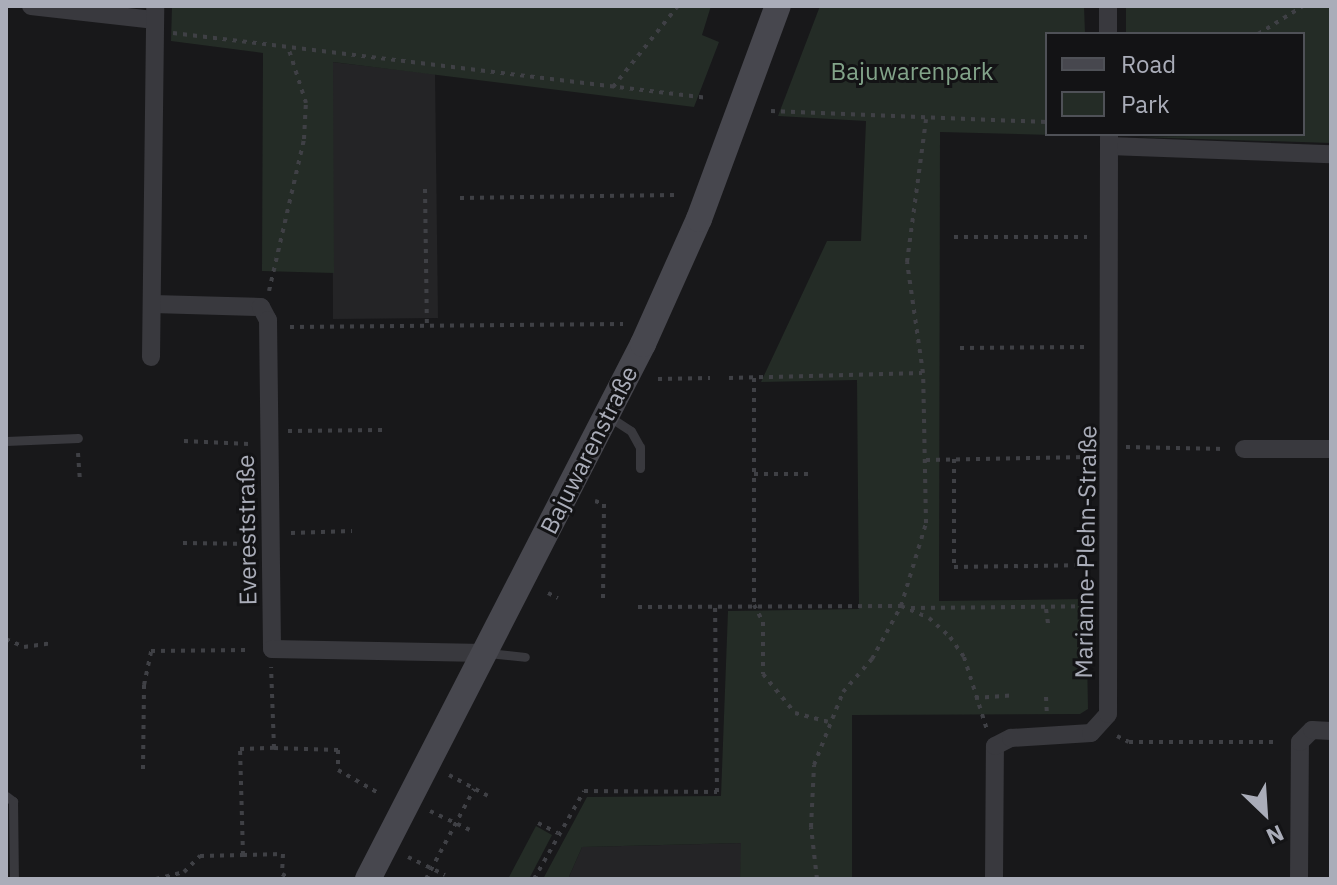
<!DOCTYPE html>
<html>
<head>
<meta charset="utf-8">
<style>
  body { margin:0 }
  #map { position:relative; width:1337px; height:885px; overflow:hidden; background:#18181a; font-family:"IBM Plex Sans",sans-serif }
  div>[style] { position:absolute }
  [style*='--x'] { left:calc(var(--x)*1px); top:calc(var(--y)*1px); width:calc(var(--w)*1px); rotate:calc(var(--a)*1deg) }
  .built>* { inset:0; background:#242426 }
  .green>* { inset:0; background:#242c26 }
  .path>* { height:4px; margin-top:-2px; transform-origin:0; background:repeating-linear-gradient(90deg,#3f4045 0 4px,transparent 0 10px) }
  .lane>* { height:9px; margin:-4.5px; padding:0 4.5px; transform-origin:4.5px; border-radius:4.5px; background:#39393e }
  .street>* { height:18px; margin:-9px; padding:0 9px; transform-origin:9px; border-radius:9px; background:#39393e }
  .secondary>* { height:26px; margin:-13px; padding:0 13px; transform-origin:13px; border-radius:13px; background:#47474e }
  span { translate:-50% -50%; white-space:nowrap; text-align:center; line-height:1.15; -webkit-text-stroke:6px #131315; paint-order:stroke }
  .park-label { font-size:24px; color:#82a389 }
  .street-label { font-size:24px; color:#aaadb9 }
  .frame { position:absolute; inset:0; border:8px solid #aaadb9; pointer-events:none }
  .legend { position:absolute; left:1045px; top:32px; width:260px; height:104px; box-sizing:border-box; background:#131315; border:2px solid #4f5157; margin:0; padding:10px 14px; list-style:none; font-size:24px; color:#aaadb9 }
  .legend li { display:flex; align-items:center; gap:16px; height:40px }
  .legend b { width:40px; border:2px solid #4f5157 }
  .north { position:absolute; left:1225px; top:773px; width:80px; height:80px; -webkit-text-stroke:6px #131315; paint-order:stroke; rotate:155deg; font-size:22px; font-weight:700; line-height:32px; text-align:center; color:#aaadb9 }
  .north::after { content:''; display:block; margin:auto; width:28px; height:36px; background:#aaadb9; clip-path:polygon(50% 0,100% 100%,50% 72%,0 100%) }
</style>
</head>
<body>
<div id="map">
  <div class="built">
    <i style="clip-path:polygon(332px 62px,435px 74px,438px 318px,333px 319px)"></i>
    <i style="clip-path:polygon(742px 843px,740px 879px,568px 879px,582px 847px)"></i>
  </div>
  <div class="green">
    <i style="clip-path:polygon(172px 6px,711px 6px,702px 35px,719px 42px,694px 107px,333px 62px,334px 273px,262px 271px,263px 53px,171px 41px)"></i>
    <i style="clip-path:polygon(820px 6px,1084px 6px,1085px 34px,1047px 34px,1047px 134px,1087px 136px,940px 132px,939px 601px,1086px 599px,1088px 709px,1080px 714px,852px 715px,852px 879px,740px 879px,741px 843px,582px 847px,568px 879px,543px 879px,587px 797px,721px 796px,728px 611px,859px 609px,857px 380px,761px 382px,827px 241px,861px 241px,866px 121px,778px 116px)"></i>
    <i style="clip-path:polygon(1131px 6px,1331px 6px,1331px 143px,1137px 137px,1303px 134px,1303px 34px,1126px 34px,1126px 8px)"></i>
    <i style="clip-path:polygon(536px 826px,552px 835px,529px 879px,508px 879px)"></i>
  </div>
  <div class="path">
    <i style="--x:173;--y:33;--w:539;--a:6.93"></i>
    <i style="--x:1258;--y:34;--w:53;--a:-31.9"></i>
    <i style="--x:613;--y:87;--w:104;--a:-51.3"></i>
    <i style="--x:771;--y:111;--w:276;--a:2.3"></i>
    <i style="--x:425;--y:189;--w:137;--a:89.2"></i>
    <i style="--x:460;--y:198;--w:214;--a:-0.8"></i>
    <i style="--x:954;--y:237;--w:133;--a:0"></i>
    <i style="--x:269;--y:291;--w:156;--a:-77"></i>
    <i style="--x:304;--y:139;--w:36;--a:-87"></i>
    <i style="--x:306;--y:103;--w:59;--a:-107.8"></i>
    <i style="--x:290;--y:327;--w:333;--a:-0.5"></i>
    <i style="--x:960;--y:348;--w:129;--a:-0.4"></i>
    <i style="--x:729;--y:378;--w:193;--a:-1.5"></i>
    <i style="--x:754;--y:378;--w:227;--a:90"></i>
    <i style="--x:754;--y:605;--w:19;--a:62"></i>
    <i style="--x:763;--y:622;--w:52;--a:90"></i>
    <i style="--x:763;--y:674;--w:50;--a:50.6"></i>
    <i style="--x:795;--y:713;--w:34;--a:15"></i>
    <i style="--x:658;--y:379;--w:52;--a:-1.1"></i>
    <i style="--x:288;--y:431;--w:94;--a:-0.6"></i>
    <i style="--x:184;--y:441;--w:65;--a:2.6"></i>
    <i style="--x:1126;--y:447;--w:100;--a:1.1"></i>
    <i style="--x:78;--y:453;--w:29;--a:86"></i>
    <i style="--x:954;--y:459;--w:108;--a:90"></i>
    <i style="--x:954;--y:567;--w:135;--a:-0.8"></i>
    <i style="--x:926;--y:460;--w:162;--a:-1.1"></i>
    <i style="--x:754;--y:474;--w:58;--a:0"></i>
    <i style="--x:595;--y:501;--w:9;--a:18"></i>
    <i style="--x:604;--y:504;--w:94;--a:90.6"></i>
    <i style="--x:291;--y:533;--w:61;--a:-1.9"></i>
    <i style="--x:183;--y:543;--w:69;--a:0.8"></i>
    <i style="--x:548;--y:593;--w:11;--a:27"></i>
    <i style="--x:638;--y:607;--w:263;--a:-0.2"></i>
    <i style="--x:901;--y:606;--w:30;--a:23"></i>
    <i style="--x:929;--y:618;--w:28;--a:42"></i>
    <i style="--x:950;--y:637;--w:24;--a:55"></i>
    <i style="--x:964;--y:657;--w:77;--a:72.5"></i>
    <i style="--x:911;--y:608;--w:179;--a:-0.6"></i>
    <i style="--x:1046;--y:609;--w:15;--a:82"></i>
    <i style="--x:6;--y:639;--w:20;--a:24"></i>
    <i style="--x:24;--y:647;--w:29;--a:-8"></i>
    <i style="--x:1046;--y:697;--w:20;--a:87"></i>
    <i style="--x:975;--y:698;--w:39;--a:-4"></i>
    <i style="--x:1117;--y:736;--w:13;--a:27"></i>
    <i style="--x:1129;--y:742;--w:150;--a:0"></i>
    <i style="--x:274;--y:748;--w:64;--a:1.8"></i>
    <i style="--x:338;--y:750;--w:20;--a:90"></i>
    <i style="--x:338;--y:770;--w:48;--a:29.7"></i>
    <i style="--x:143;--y:769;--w:84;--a:-89.3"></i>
    <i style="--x:144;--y:685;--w:35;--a:-78"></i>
    <i style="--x:151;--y:651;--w:96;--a:-0.6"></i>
    <i style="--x:449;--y:775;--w:44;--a:28.3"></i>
    <i style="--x:430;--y:811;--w:44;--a:25.4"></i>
    <i style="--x:538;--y:823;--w:22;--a:27"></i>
    <i style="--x:243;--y:855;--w:40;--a:-1.4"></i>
    <i style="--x:283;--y:854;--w:20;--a:93"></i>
    <i style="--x:282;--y:874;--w:10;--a:29"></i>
    <i style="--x:408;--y:857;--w:41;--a:25.9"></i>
    <i style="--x:156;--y:879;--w:29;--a:-14"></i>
    <i style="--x:184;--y:872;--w:23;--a:-45"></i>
    <i style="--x:200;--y:856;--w:43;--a:-1.3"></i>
    <i style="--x:243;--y:855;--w:106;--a:-91.6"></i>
    <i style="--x:240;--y:749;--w:34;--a:-2"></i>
    <i style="--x:274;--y:748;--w:81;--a:-92.1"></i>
    <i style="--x:426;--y:879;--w:102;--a:-61.9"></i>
    <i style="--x:534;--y:879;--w:101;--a:-60.4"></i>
    <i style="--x:584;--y:791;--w:133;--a:0.4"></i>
    <i style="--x:717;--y:792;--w:187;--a:-90.6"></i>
    <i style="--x:817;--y:879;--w:52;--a:-96.6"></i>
    <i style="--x:811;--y:827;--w:62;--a:-87.2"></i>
    <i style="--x:814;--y:765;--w:79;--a:-68.3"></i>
    <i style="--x:843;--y:692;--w:44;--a:-48.7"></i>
    <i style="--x:872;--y:659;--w:60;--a:-61.3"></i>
    <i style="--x:901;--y:606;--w:87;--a:-73.2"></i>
    <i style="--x:926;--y:523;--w:150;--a:-91.1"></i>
    <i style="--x:923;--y:373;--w:112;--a:-98.2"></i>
    <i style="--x:907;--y:262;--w:144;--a:-82.4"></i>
  </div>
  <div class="lane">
    <i style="--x:608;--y:416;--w:27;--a:33"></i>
    <i style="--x:631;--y:431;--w:18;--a:61"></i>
    <i style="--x:640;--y:447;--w:21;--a:90"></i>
    <i style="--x:6;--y:441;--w:72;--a:-2.4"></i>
    <i style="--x:488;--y:653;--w:37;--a:6"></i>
    <i style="--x:6;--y:796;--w:9;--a:36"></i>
    <i style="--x:13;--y:801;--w:78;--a:89.3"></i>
  </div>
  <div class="street">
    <i style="--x:31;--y:6;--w:123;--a:6.5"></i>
    <i style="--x:1108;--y:6;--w:28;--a:90"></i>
    <i style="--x:1109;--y:146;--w:222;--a:2.1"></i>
    <i style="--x:153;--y:304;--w:108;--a:1.6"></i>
    <i style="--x:261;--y:307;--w:15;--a:62"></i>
    <i style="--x:268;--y:320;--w:329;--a:89.3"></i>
    <i style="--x:272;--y:649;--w:212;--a:1.1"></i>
    <i style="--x:151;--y:357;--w:351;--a:-89.3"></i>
    <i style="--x:1244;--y:449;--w:87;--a:0"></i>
    <i style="--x:994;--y:879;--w:133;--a:-89.6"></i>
    <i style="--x:995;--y:746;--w:18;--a:-27"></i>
    <i style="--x:1011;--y:738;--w:80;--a:-3.6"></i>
    <i style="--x:1091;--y:733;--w:25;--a:-48"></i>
    <i style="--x:1108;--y:714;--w:580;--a:-89.9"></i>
    <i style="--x:1299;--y:879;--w:137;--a:-89.6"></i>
    <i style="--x:1300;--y:742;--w:17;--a:-45"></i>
    <i style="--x:1312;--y:730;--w:19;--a:3"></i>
  </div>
  <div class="secondary">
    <i style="--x:368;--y:879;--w:602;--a:-62.8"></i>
    <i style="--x:643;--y:344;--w:137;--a:-65.9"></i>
    <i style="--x:699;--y:219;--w:227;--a:-69.7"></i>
  </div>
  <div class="park-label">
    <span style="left:912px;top:72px">Bajuwarenpark</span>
  </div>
  <div class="street-label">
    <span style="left:589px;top:450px;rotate:-63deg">Bajuwarenstraße</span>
    <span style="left:247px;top:530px;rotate:-91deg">Evereststraße</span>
    <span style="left:1086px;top:552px;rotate:-89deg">Marianne-Plehn-Straße</span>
  </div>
  <div class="frame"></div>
  <ul class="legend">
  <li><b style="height:10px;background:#47474e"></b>Road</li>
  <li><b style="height:22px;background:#242c26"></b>Park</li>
  </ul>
  <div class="north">N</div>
</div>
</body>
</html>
